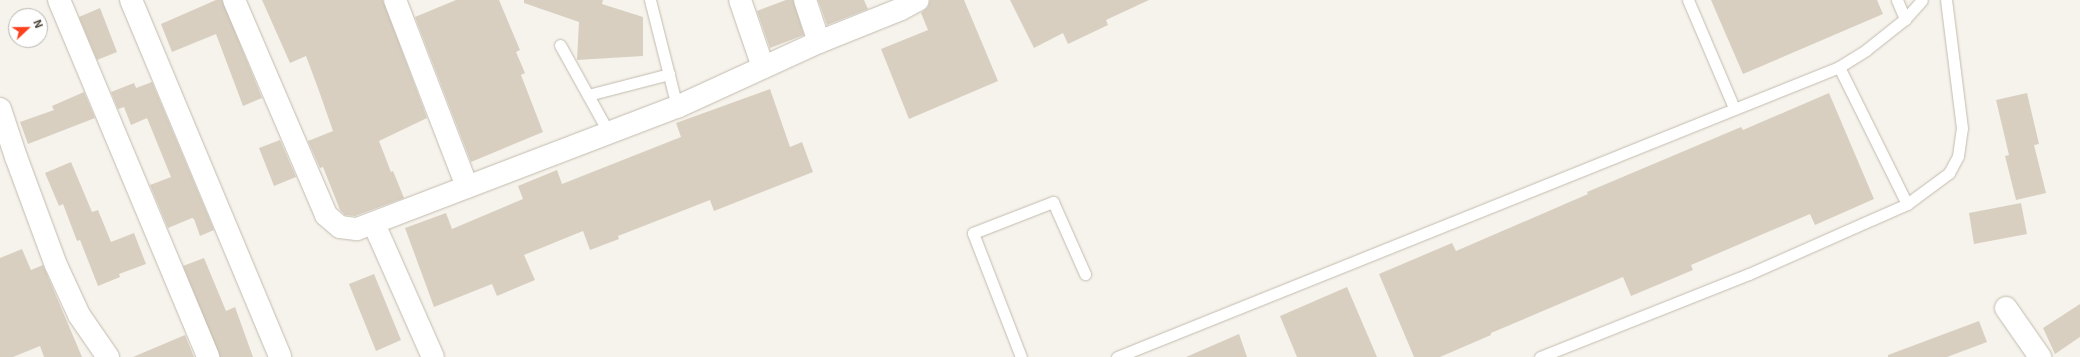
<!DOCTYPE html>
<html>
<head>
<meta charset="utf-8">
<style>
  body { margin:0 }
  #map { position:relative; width:2080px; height:357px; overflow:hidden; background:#f6f3ec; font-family:"Exo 2",sans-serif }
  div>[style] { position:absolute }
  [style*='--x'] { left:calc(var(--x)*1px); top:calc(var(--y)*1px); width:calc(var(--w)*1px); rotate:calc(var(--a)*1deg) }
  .building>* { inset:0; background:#d8cfc1 }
  .roads { filter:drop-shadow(0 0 1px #c2bbae) drop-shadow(0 0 1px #c2bbae) }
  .lane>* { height:11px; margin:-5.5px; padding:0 5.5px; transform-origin:5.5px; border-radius:5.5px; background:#fff }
  .street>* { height:22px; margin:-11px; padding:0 11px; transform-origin:11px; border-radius:11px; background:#fff }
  span { translate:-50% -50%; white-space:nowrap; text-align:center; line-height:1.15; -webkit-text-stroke:3px #fff; paint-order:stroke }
  .north { position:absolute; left:8px; top:8px; width:40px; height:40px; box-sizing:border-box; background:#fff; border:1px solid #b7b4b0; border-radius:50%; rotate:68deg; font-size:11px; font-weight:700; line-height:16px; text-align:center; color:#4b4439 }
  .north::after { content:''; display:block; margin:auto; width:14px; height:18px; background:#fc3f1d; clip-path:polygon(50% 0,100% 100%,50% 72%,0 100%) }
</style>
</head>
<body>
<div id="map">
  <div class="building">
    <i style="clip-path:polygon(216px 0,222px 0,262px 98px,243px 106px,216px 34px,172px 52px,161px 24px)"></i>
    <i style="clip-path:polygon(262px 0,383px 0,427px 118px,379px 141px,391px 172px,393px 171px,404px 198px,355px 216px,345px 215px,340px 210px,323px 167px,320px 168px,308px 141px,333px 131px,319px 91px,306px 56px,290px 63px)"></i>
    <i style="clip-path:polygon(456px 0,499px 0,520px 50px,516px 52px,525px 73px,521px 75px,543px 132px,471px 162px,415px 17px)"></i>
    <i style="clip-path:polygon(524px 0,603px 0,602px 4px,643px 17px,643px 56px,577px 60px,579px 22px,524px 3px)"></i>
    <i style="clip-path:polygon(786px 0,793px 0,804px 35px,770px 48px,757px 11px)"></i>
    <i style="clip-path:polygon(818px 0,864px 0,868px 9px,827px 25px)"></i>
    <i style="clip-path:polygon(930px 0,964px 0,998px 81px,909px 119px,881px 49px,928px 30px,921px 13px,928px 7px)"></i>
    <i style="clip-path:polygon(1010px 0,1149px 0,1106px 20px,1108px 25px,1068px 44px,1063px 33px,1034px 48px)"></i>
    <i style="clip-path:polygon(1711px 0,1877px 0,1883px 14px,1743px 74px)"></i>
    <i style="clip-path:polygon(100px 8px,117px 52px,97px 60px,79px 17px)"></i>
    <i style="clip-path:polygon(152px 82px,214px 230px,200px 236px,194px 219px,192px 218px,168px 228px,150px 185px,171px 177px,147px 118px,131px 125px,124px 107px,118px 109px,111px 92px,134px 83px,136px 88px)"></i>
    <i style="clip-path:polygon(770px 89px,790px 147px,802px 142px,813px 172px,714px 211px,710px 200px,618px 236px,619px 239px,590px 250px,583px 231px,524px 255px,535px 280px,497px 296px,492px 284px,434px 307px,405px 228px,446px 213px,452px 229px,523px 199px,518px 186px,557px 170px,562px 184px,681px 137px,676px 123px)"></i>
    <i style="clip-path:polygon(84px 92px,95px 118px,28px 144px,20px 122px,54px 110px,52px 106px)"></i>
    <i style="clip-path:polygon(1829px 93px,1874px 199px,1815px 225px,1810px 214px,1691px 265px,1693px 270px,1631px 296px,1623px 277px,1491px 333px,1491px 335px,1440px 357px,1414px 357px,1379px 274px,1452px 243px,1456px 251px,1588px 194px,1587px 192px,1741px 127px,1743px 130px)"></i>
    <i style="clip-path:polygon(2027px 93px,2039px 144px,2034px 145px,2046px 193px,2016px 200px,2005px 156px,2009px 155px,1996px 100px)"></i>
    <i style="clip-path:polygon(280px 140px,296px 177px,274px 186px,259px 148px)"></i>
    <i style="clip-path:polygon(71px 162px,92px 212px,98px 210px,111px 242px,134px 233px,146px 264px,119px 274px,120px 277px,98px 286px,80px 240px,77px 241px,63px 204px,59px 206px,45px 173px)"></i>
    <i style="clip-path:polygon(2021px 203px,2027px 234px,1974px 244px,1969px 213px)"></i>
    <i style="clip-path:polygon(22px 249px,31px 270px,43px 265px,82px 357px,44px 357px,40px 346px,13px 357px,0 357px,0 258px)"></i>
    <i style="clip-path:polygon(204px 258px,226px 311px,235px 307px,253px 357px,220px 357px,183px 266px)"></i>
    <i style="clip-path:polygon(374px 274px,401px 340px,376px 351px,349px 284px)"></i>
    <i style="clip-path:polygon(1347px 287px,1377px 357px,1297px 357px,1280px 316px)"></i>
    <i style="clip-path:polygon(2080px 304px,2080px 337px,2055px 354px,2043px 328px)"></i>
    <i style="clip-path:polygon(1979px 321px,1987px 342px,1947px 357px,1888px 357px,1888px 355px)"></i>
    <i style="clip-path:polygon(1239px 334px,1247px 357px,1186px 357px)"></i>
    <i style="clip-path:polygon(185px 335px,194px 357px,133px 357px)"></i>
  </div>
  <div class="roads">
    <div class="lane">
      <i style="--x:650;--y:0;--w:110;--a:75.8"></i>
      <i style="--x:1688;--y:0;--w:117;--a:66.9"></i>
      <i style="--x:1897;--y:0;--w:21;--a:67"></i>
      <i style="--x:560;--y:45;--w:101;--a:60.9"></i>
      <i style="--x:1839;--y:67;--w:153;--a:63.6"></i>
      <i style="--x:588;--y:95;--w:84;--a:-14.5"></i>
      <i style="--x:1021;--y:357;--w:133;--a:-111.2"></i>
      <i style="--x:973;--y:233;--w:86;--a:-21.2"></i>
      <i style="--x:1053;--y:202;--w:79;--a:66"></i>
      <i style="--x:1117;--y:357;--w:778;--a:-21.88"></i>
      <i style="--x:1839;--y:67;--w:32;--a:-32"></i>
      <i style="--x:1866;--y:50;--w:50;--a:-38.5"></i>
      <i style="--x:1905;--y:19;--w:25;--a:-48"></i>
      <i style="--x:1540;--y:357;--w:225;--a:-21.7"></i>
      <i style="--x:1749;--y:274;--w:173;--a:-23.9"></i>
      <i style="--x:1907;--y:204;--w:52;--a:-36.4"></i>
      <i style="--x:1949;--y:173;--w:19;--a:-62"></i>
      <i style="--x:1958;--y:156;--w:28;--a:-82"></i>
      <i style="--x:1962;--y:128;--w:129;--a:-97.1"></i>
    </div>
    <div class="street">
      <i style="--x:59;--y:0;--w:387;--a:67.3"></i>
      <i style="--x:131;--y:0;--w:387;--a:67.3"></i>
      <i style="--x:234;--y:0;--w:234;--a:66.8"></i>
      <i style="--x:326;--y:215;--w:18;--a:41"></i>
      <i style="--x:340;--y:227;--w:17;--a:7"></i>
      <i style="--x:357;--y:229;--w:342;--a:-20.9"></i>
      <i style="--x:677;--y:107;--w:156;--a:-24.6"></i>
      <i style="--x:819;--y:42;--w:88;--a:-21.9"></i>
      <i style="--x:901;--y:9;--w:19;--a:-28"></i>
      <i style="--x:395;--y:0;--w:200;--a:68.9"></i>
      <i style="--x:740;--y:0;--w:71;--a:71.1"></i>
      <i style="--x:805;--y:0;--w:44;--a:71.6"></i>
      <i style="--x:0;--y:109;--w:51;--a:71.6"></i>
      <i style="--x:16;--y:157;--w:115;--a:69.7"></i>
      <i style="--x:56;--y:265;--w:55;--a:65.3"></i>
      <i style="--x:79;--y:315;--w:51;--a:55.4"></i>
      <i style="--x:374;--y:224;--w:145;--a:66.1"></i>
      <i style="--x:2006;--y:308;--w:60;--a:55.2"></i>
    </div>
  </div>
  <div class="north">N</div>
</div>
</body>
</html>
